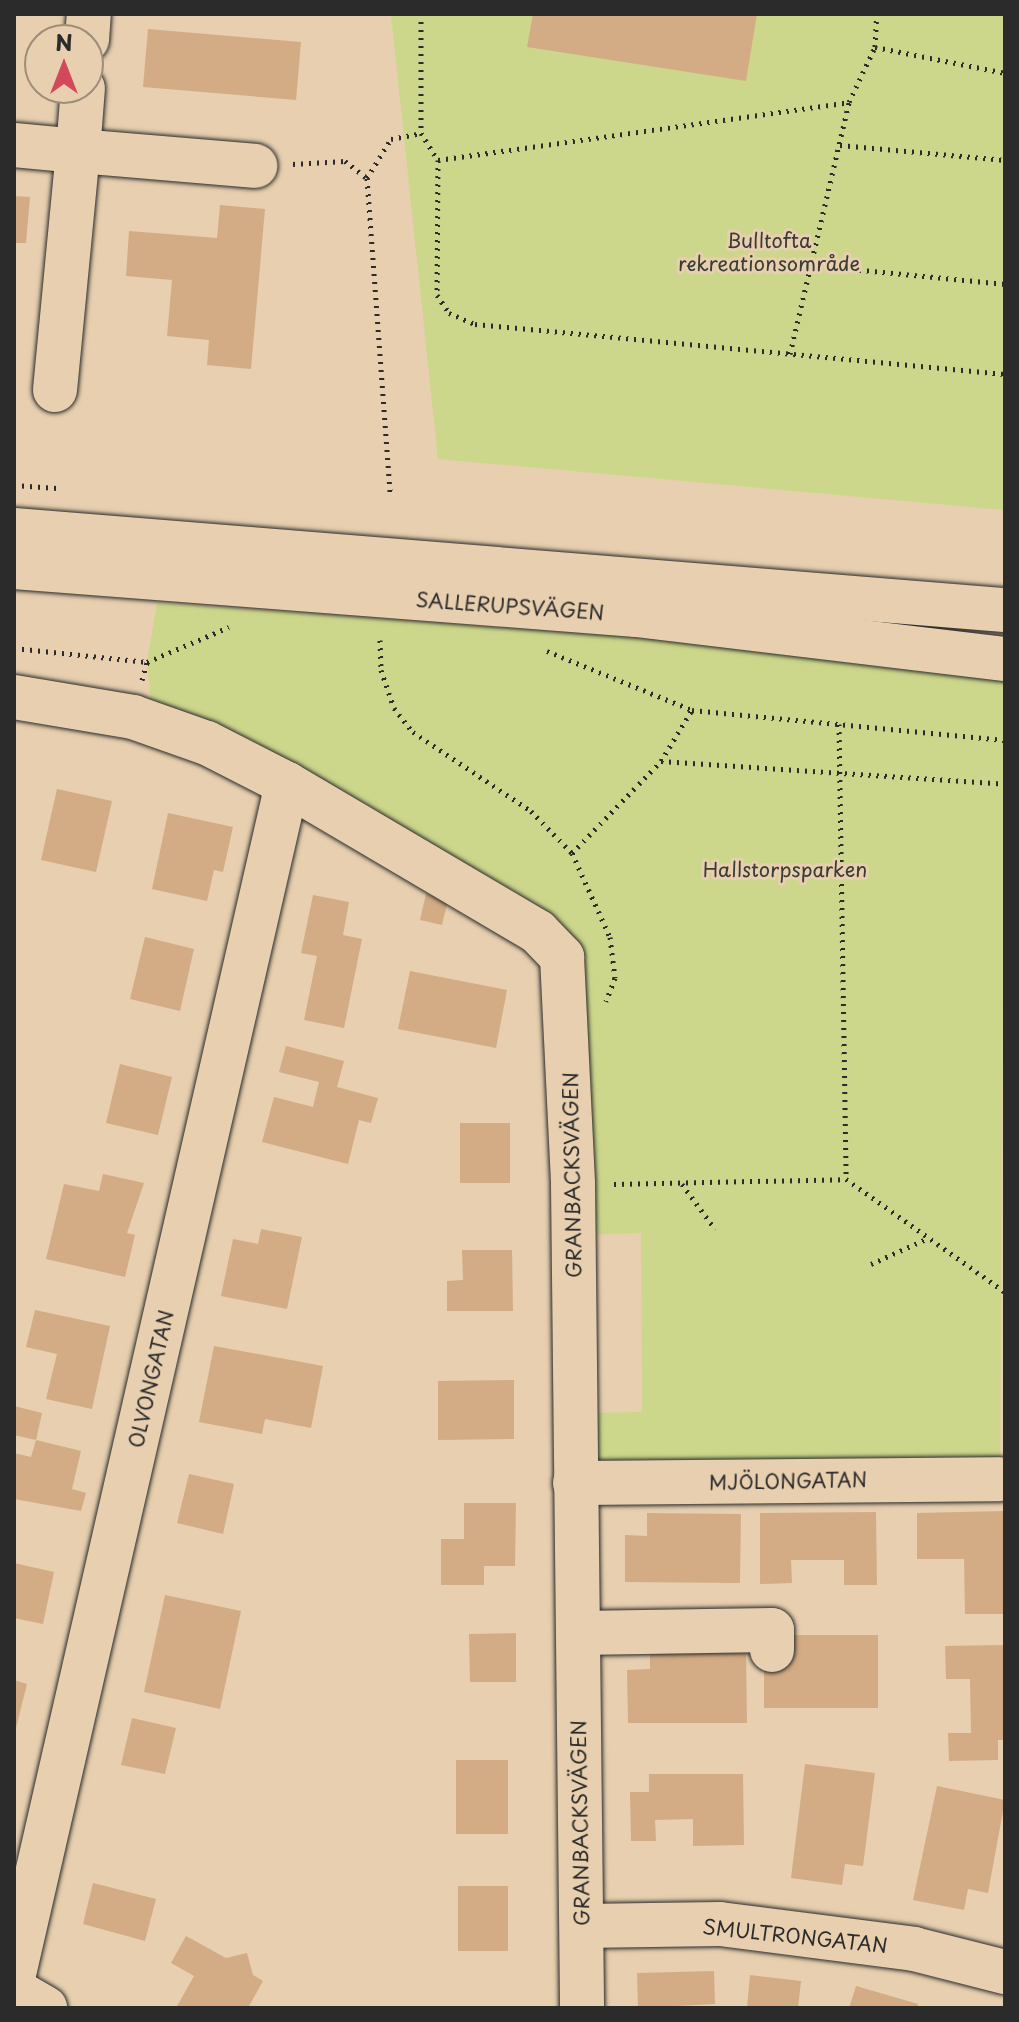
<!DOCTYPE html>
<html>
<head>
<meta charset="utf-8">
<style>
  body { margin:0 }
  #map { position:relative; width:1019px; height:2022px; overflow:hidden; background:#e7cfaf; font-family:"Playpen Sans",sans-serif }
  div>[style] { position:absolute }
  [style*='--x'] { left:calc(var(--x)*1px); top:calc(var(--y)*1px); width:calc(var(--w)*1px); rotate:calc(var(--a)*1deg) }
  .green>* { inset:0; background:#ccd78b }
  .building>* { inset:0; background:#d3ac85 }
  .path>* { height:5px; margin-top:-2.5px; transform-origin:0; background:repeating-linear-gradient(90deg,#2b2b2b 0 2px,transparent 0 8px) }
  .roads { filter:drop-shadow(0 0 2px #2b2b2b) drop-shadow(0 0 2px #2b2b2b) }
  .minor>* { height:44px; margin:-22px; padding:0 22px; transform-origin:22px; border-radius:22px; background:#e7cfaf }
  .major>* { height:44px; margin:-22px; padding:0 22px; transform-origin:22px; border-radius:22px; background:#e7cfaf }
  span { translate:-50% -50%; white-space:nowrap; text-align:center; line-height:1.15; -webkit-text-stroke:6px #e7cfaf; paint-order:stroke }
  .park-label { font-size:20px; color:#3b3c35 }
  .street-label { font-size:20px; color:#2b2b2b }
  .frame { position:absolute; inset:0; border:16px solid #2b2b2b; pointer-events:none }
  .north { position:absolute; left:24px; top:24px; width:80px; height:80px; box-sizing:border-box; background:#e7cfaf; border:2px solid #9c8d7a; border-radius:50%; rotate:0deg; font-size:22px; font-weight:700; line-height:32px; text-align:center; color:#2b2b2b }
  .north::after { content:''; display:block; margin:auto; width:28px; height:36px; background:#d1495b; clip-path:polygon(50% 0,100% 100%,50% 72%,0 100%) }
</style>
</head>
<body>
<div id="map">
  <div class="green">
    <i style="clip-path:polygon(391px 14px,1005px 14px,1005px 510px,438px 459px)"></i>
    <i style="clip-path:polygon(157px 603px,833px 650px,1005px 674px,1000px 1479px,575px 1483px,585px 1413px,642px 1412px,641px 1233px,583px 1235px,577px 944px,151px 702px,147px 662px)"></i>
  </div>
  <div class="building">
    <i style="clip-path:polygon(533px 14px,757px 14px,746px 81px,527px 47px)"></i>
    <i style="clip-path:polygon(148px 29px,301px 42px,296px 100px,143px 87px)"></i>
    <i style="clip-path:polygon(14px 196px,30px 197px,26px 243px,14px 243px)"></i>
    <i style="clip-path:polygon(220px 205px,265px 209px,251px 369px,207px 365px,209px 340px,167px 336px,172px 280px,126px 276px,129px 231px,217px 238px)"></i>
    <i style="clip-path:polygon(57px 789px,112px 801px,96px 872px,41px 860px)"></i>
    <i style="clip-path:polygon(168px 813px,233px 827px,223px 872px,214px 870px,207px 901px,152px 889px)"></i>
    <i style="clip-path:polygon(426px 894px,448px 900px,442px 925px,420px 920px)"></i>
    <i style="clip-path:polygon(313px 895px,349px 902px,343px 935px,362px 939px,344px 1028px,304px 1020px,317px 956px,301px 953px)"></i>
    <i style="clip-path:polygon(145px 937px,194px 949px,180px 1011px,130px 999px)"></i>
    <i style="clip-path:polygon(410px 971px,507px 990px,496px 1048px,398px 1029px)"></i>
    <i style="clip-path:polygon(286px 1046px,344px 1061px,337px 1087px,378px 1098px,371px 1123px,359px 1120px,348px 1164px,262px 1142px,274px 1097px,313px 1107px,319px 1082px,279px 1072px)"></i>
    <i style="clip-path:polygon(120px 1064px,172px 1077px,158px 1135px,106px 1123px)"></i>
    <i style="clip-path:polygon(460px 1123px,510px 1123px,510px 1183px,460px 1183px)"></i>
    <i style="clip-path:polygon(103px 1174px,144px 1183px,127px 1233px,135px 1235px,125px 1277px,46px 1259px,64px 1184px,99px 1191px)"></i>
    <i style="clip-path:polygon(261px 1229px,302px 1237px,287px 1309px,221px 1296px,233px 1239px,258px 1244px)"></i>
    <i style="clip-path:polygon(462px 1250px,512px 1250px,513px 1311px,447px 1311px,447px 1281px,463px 1280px)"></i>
    <i style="clip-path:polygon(35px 1310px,110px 1326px,92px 1409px,46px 1399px,57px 1354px,26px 1347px)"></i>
    <i style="clip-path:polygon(214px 1346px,323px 1366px,311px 1428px,265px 1419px,262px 1434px,199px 1422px)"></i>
    <i style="clip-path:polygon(514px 1380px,514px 1439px,438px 1440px,438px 1381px)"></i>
    <i style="clip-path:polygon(14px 1406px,42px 1413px,36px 1440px,14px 1435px)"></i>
    <i style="clip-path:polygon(36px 1440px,81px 1451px,72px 1489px,86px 1493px,81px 1511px,14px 1499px,14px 1453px,31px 1457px)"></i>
    <i style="clip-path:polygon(189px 1474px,234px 1484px,223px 1534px,177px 1523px)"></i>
    <i style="clip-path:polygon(464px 1503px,516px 1503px,515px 1566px,484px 1566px,484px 1585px,441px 1585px,441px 1539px,464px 1539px)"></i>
    <i style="clip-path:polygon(1005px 1511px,1005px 1614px,965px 1614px,964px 1559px,917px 1559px,917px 1513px)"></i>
    <i style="clip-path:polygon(876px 1512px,877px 1585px,844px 1585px,844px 1560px,791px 1560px,792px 1583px,760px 1584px,760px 1513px)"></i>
    <i style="clip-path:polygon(647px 1513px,741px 1514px,740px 1583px,625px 1582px,625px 1535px,647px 1536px)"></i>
    <i style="clip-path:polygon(14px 1563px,54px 1572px,43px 1624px,14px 1618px)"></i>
    <i style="clip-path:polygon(165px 1595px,241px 1611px,220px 1709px,144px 1692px)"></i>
    <i style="clip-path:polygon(516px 1633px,516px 1682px,470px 1682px,469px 1634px)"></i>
    <i style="clip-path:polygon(786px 1635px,878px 1635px,878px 1708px,764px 1708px,764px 1656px)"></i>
    <i style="clip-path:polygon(1005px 1645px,1005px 1740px,998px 1740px,998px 1760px,949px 1761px,948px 1733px,971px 1733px,970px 1679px,946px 1679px,945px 1646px)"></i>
    <i style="clip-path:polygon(650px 1650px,746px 1650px,747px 1723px,628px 1723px,627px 1670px,650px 1669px)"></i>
    <i style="clip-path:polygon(14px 1680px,27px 1684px,15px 1732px,14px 1732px)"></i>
    <i style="clip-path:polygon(132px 1718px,176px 1728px,165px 1774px,121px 1765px)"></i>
    <i style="clip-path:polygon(456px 1760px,508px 1760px,508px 1834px,456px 1834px)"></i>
    <i style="clip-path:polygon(805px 1764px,875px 1773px,863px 1866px,845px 1864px,842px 1885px,791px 1878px)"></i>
    <i style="clip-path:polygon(649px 1774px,743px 1774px,744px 1845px,693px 1846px,693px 1819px,655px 1820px,656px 1841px,631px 1841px,630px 1792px,649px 1792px)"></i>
    <i style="clip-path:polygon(937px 1786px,1005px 1800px,988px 1893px,968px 1889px,964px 1910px,913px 1900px)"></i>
    <i style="clip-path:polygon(93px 1883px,156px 1899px,145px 1941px,83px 1924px)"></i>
    <i style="clip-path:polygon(458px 1886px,508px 1886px,508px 1951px,458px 1951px)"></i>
    <i style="clip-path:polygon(186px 1936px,226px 1958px,247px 1953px,253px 1975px,263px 1981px,248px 2008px,176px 2008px,194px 1976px,171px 1963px)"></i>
    <i style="clip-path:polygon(714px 1971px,715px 2004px,638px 2008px,637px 1973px)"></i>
    <i style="clip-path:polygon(750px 1975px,801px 1981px,798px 2008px,747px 2008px)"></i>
    <i style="clip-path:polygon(856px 1986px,918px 2004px,917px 2008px,849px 2008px)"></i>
  </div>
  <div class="path">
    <i style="--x:421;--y:14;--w:119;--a:90"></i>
    <i style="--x:421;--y:133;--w:32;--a:58"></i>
    <i style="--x:438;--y:160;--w:135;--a:90.4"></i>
    <i style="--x:437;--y:295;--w:22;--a:56"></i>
    <i style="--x:449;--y:313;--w:28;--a:23"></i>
    <i style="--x:475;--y:324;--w:532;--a:5.39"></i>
    <i style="--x:875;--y:47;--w:133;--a:11.3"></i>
    <i style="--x:840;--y:145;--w:166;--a:5.2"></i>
    <i style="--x:438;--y:160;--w:415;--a:-8"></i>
    <i style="--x:293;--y:164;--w:52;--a:-3.3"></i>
    <i style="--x:345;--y:161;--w:28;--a:38"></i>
    <i style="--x:367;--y:178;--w:315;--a:85.8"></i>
    <i style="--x:367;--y:178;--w:46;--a:-58.4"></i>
    <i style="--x:391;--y:139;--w:31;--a:-11"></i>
    <i style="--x:811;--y:265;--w:195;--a:5.6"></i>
    <i style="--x:790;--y:354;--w:259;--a:-76.8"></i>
    <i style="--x:849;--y:102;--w:61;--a:-64.7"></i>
    <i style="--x:875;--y:47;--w:33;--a:-87"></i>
    <i style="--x:14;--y:485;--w:43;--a:4"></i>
    <i style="--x:380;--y:640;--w:30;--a:88"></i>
    <i style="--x:381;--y:670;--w:40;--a:71.1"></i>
    <i style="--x:394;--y:708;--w:31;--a:52"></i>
    <i style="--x:413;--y:732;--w:142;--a:33.8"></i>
    <i style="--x:531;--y:811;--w:59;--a:45.7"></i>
    <i style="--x:572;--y:853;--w:128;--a:-45.9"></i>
    <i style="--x:661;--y:761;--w:60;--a:-58.7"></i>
    <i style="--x:14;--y:648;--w:134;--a:6"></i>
    <i style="--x:147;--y:662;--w:89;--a:-23.1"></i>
    <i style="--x:547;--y:651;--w:157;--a:22.1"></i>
    <i style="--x:692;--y:710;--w:314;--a:5.5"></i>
    <i style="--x:142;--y:680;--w:19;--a:-74"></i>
    <i style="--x:839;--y:724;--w:455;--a:89.1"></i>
    <i style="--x:661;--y:761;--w:345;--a:3.8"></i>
    <i style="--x:572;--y:853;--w:92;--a:65.7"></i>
    <i style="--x:610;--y:937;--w:41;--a:83"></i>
    <i style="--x:615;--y:978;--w:25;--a:111"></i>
    <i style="--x:614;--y:1184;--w:232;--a:-1.2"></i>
    <i style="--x:846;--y:1179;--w:195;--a:35.4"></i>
    <i style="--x:682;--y:1184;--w:56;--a:53.7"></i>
    <i style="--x:871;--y:1264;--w:60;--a:-24.4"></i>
  </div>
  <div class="roads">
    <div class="minor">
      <i style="--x:87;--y:40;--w:26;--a:-86"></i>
      <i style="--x:14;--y:145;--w:64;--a:5.4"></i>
      <i style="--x:78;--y:151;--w:63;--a:-85.5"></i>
      <i style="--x:55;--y:390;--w:240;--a:-84.5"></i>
      <i style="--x:78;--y:151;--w:178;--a:4.8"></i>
      <i style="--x:14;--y:697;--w:121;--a:9.5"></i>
      <i style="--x:133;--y:717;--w:78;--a:19.4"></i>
      <i style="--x:207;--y:743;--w:90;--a:27.1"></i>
      <i style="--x:287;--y:784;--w:291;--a:30.5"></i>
      <i style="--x:538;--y:932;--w:35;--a:46"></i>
      <i style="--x:562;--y:957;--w:227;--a:87.2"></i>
      <i style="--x:573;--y:1184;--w:824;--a:89.37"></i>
      <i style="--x:575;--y:1483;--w:425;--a:-0.5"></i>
      <i style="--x:578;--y:1633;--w:194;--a:-0.9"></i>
      <i style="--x:772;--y:1630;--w:20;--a:90"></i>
      <i style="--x:582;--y:1926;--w:138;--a:-0.8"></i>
      <i style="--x:720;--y:1924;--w:196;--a:7.3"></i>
      <i style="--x:914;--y:1949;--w:94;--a:14.2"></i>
      <i style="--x:14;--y:1974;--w:1221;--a:-77.08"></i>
      <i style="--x:14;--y:1990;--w:36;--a:30"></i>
    </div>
    <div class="major">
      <i style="--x:14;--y:530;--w:994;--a:4.62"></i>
      <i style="--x:14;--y:567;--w:624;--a:4.41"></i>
      <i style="--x:636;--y:615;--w:372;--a:6.8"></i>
    </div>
  </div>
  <div class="park-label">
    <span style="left:769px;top:252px">Bulltofta<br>rekreationsområde</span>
    <span style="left:785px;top:869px">Hallstorpsparken</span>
  </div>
  <div class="street-label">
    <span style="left:510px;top:606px;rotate:4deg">SALLERUPSVÄGEN</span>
    <span style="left:572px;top:1175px;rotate:-91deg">GRANBACKSVÄGEN</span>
    <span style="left:151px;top:1379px;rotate:-77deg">OLVONGATAN</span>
    <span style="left:788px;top:1481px;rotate:-1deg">MJÖLONGATAN</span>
    <span style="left:580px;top:1823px;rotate:-91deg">GRANBACKSVÄGEN</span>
    <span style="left:795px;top:1936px;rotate:6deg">SMULTRONGATAN</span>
  </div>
  <div class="frame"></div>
  <div class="north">N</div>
</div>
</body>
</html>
